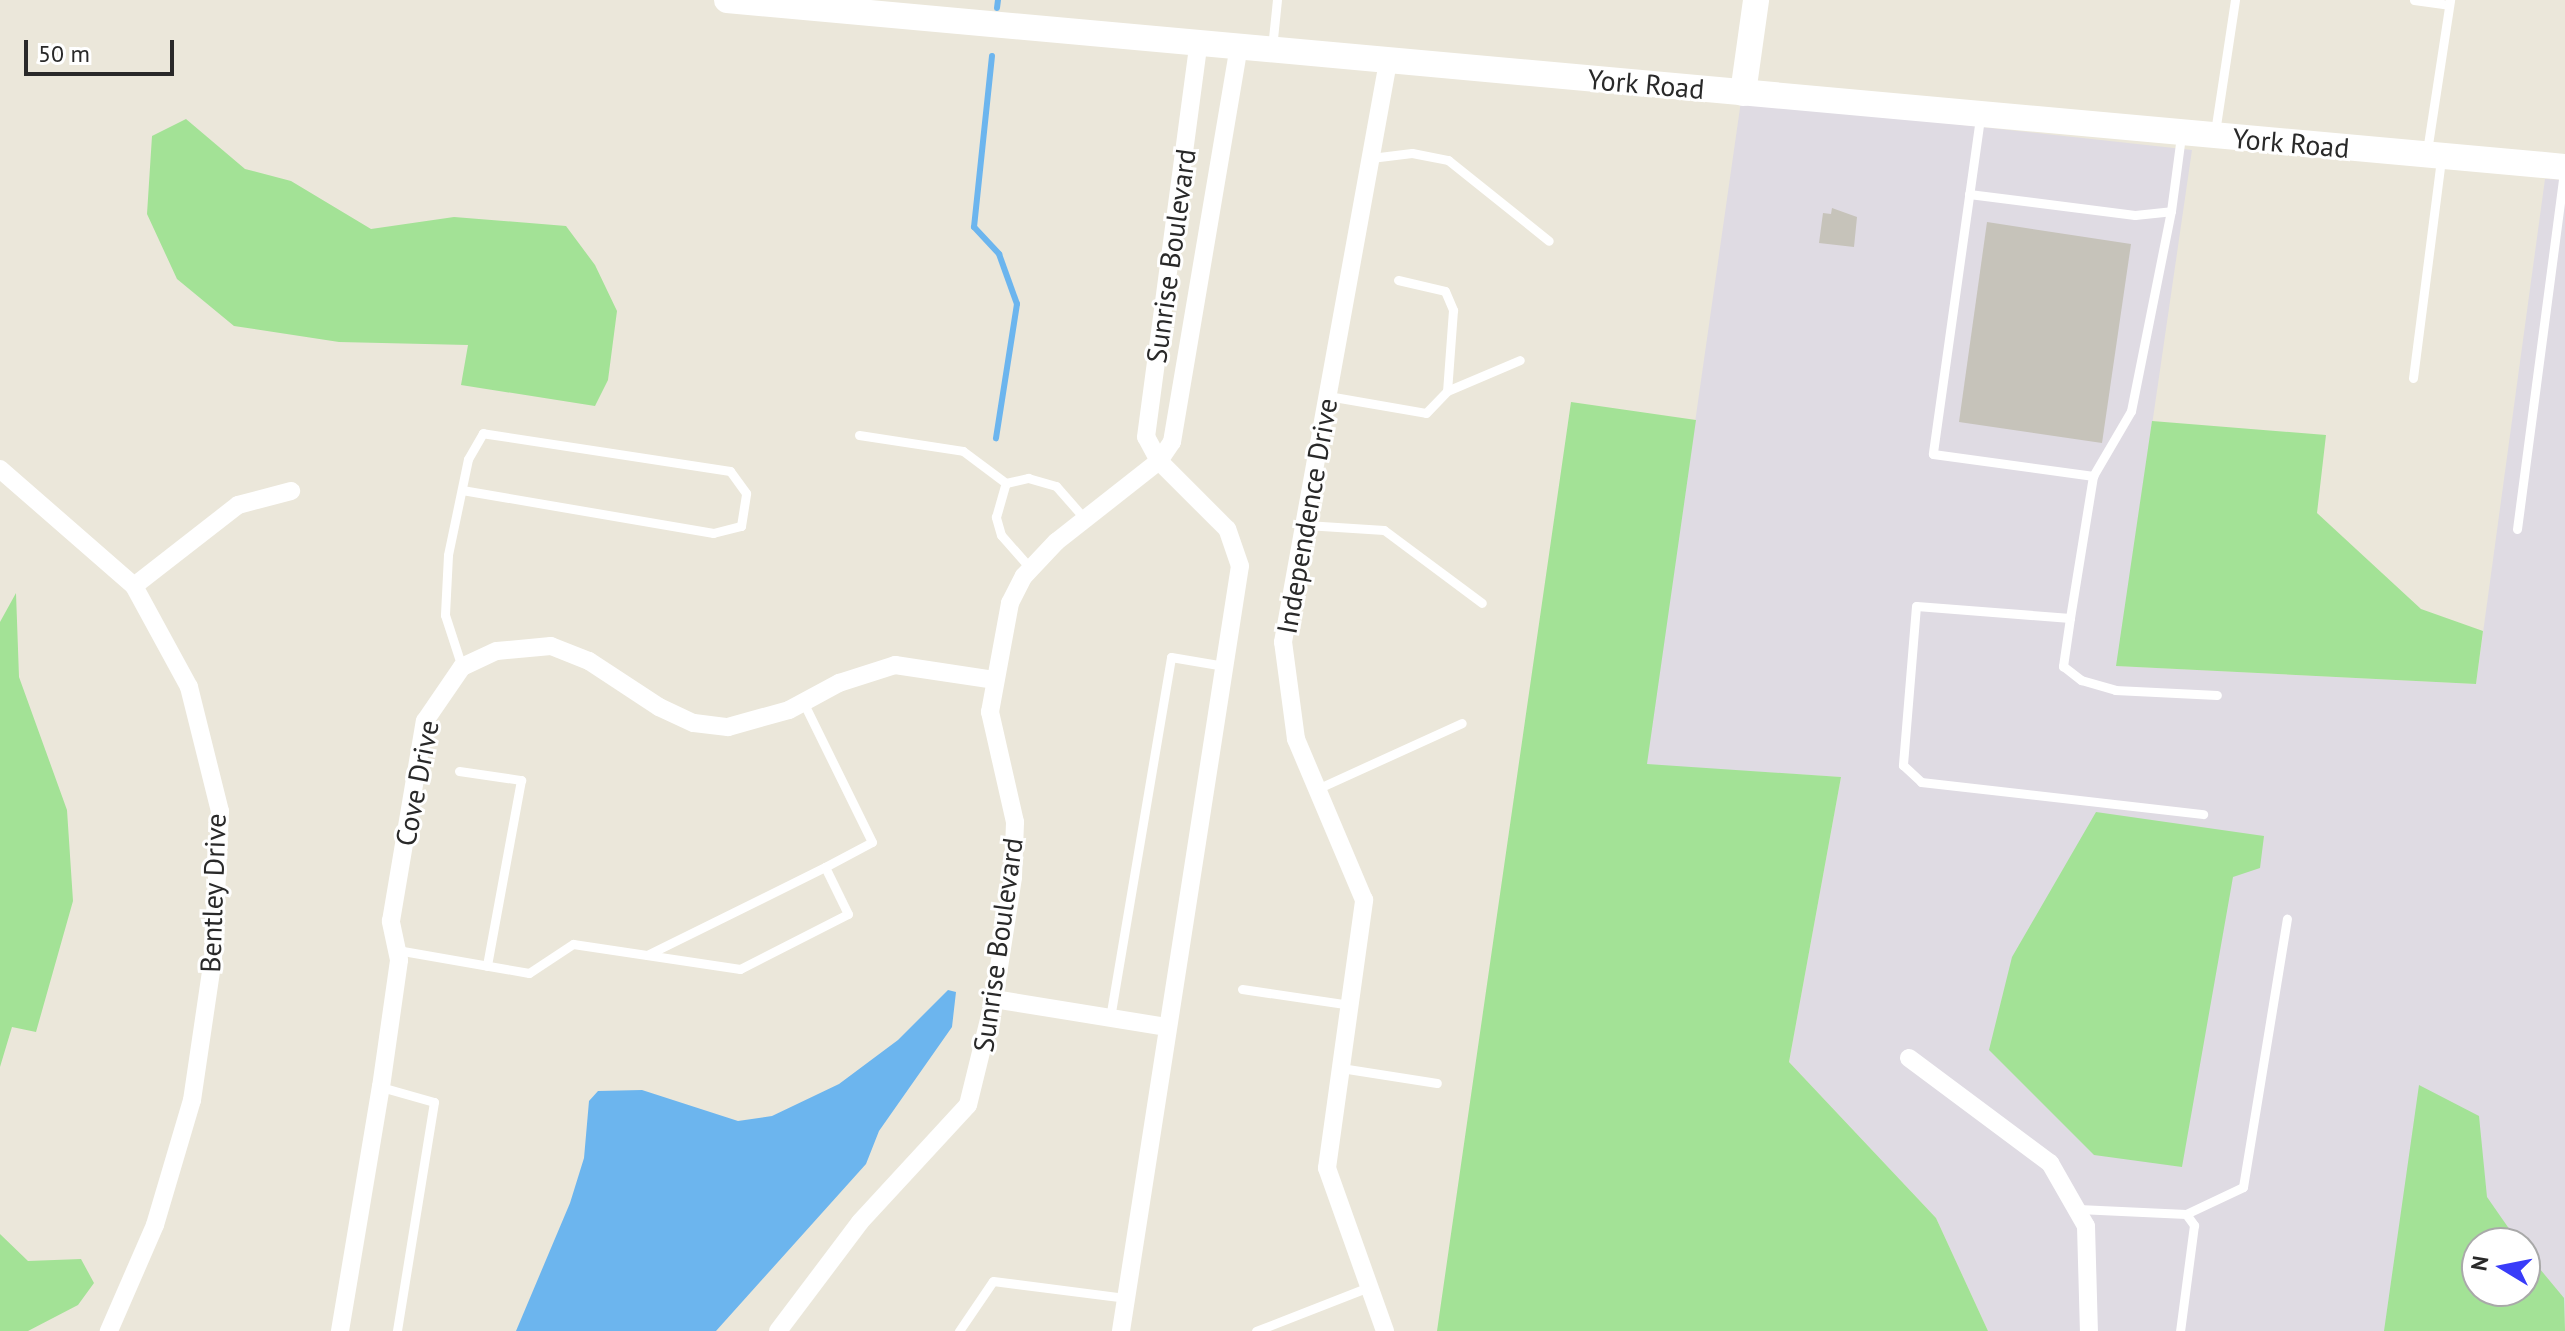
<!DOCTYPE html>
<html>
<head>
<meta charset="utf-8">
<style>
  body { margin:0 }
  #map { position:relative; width:2565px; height:1331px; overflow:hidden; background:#ebe7da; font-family:"PT Sans",sans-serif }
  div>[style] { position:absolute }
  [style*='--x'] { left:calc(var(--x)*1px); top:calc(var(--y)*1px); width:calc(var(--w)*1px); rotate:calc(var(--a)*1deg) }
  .industrial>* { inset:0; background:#dfdbe3 }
  .green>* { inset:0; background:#a3e296 }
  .water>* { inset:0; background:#6cb5ee }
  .stream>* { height:6px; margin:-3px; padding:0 3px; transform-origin:3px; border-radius:3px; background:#6cb5ee }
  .building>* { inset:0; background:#c6c3ba }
  .lane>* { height:9px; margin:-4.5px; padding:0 4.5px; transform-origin:4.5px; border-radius:4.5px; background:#fff }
  .street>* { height:18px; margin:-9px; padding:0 9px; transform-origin:9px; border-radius:9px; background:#fff }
  .secondary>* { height:26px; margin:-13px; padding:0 13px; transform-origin:13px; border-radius:13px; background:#fff }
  span { translate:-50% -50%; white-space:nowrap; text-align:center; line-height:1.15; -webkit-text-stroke:6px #fff; paint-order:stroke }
  .street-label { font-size:28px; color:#292929 }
  .north { position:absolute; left:2461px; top:1227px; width:80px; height:80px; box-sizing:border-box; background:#fff; border:2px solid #a9a9a9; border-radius:50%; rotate:280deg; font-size:22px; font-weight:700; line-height:32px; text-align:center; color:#292929 }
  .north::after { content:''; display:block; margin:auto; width:28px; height:36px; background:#393cf9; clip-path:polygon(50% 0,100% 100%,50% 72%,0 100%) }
  .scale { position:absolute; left:24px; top:40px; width:150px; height:36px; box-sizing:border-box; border:4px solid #292929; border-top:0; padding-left:10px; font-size:24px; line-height:28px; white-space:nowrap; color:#292929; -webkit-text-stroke:6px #fff; paint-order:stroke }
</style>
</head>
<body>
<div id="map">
  <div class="industrial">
    <i style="clip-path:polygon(evenodd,1741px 101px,2192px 150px,2117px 666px,2476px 684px,2545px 179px,2565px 180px,2565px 1331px,1988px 1331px,1936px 1218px,1789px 1062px,1841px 777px,1646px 765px,1741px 101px,2477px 1243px,2525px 1243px,2525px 1291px,2477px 1291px,2477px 1243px)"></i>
  </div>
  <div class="green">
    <i style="clip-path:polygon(186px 119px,245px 169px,291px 181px,371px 229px,454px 217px,566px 226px,595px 265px,617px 311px,608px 380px,595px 406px,461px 385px,468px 345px,339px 342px,234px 326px,177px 279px,147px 214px,152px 136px)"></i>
    <i style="clip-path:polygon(1571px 402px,1696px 420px,1647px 764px,1841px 777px,1789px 1062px,1936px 1218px,1988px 1331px,1437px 1331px)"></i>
    <i style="clip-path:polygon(2152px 421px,2326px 435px,2317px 513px,2421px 609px,2483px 631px,2476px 684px,2116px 666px)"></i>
    <i style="clip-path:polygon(16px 593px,19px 677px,67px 810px,73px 901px,36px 1032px,12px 1027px,0 1067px,0 622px)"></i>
    <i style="clip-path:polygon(2096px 812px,2264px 836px,2260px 868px,2233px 877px,2182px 1167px,2094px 1155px,1989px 1050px,2012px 957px)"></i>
    <i style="clip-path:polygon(2419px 1085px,2479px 1116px,2487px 1197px,2519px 1243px,2477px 1243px,2477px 1291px,2525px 1291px,2525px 1251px,2564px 1298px,2565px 1331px,2384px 1331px)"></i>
    <i style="clip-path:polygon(0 1234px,28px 1261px,81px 1259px,94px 1283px,78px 1305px,28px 1331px,0 1331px)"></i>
  </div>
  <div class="water">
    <i style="clip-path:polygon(948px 990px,956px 992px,952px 1027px,879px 1131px,866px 1164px,716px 1331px,516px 1331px,570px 1203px,584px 1158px,589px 1101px,598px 1091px,642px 1090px,738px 1121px,772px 1116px,839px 1084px,898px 1040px)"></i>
  </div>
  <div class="stream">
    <i style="--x:997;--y:8;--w:8;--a:-83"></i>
    <i style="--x:992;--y:56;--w:172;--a:96"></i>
    <i style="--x:974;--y:227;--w:37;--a:47"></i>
    <i style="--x:999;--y:254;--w:53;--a:70.2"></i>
    <i style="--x:1017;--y:304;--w:136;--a:98.9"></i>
  </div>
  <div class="building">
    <i style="clip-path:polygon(1832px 208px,1857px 217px,1854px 247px,1819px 243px,1823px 213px,1831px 214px)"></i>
    <i style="clip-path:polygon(1987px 222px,2131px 244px,2102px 443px,1959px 422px)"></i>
  </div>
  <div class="lane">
    <i style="--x:2414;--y:0;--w:35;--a:8"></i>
    <i style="--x:1272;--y:48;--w:48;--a:-84.1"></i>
    <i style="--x:1980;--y:118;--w:339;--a:98"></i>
    <i style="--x:1933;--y:454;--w:162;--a:7.8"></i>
    <i style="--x:2093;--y:476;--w:144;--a:99.2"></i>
    <i style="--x:2070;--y:618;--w:154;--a:-175.5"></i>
    <i style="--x:1916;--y:606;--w:160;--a:94.7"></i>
    <i style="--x:1903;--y:765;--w:25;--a:43"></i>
    <i style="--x:1921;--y:782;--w:284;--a:6.5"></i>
    <i style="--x:2215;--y:132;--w:134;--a:-81.4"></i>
    <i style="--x:2427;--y:151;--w:153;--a:-81.3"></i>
    <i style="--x:1371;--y:158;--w:41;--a:-7"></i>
    <i style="--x:1412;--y:153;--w:37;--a:11"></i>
    <i style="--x:1448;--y:160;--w:129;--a:38.7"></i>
    <i style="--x:1969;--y:194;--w:167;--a:7.2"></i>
    <i style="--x:2135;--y:215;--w:36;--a:-6"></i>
    <i style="--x:2171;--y:211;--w:76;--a:-82.4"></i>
    <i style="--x:1398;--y:280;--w:48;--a:13.2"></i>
    <i style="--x:1445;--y:291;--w:21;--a:67"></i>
    <i style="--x:1453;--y:310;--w:81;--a:94.2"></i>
    <i style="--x:2413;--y:378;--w:220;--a:-82.7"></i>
    <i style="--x:1328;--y:396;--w:99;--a:9.8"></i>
    <i style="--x:1426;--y:413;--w:30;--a:-46"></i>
    <i style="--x:1447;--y:391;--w:79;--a:-23"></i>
    <i style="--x:859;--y:435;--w:105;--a:8.7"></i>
    <i style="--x:963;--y:451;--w:54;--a:36.7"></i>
    <i style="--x:2093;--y:476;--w:75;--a:-59.7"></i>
    <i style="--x:2131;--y:411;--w:204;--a:-78.7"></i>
    <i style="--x:462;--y:490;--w:255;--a:9.7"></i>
    <i style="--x:713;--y:533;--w:29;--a:-14"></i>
    <i style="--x:741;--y:526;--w:33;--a:-81"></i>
    <i style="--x:746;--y:493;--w:27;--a:-126"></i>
    <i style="--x:730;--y:471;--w:250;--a:-171.3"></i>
    <i style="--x:483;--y:433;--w:30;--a:120"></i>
    <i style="--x:468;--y:459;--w:98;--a:101.8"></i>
    <i style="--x:448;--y:555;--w:60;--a:92.9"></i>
    <i style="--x:445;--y:615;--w:55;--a:71.9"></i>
    <i style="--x:1306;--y:525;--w:78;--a:3.7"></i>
    <i style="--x:1384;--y:530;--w:122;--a:36.7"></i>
    <i style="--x:2517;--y:529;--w:362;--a:-82.5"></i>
    <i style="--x:1031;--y:569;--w:45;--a:-131.4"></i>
    <i style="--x:1001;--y:535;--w:19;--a:-106"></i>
    <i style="--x:996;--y:517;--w:35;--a:-74"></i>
    <i style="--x:1006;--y:483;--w:23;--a:-13"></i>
    <i style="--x:1028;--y:478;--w:29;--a:16"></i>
    <i style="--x:1056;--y:486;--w:44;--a:48.7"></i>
    <i style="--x:2070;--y:618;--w:49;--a:98.3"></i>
    <i style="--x:2063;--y:666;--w:23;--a:38"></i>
    <i style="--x:2081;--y:680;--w:35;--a:16"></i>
    <i style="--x:2115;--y:690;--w:102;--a:2.8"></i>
    <i style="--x:459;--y:771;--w:63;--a:8.3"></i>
    <i style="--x:521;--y:780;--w:189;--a:100.4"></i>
    <i style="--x:1317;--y:789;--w:159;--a:-24.5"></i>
    <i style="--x:397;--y:950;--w:134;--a:9.9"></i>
    <i style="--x:529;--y:973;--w:53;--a:-33.4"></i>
    <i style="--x:573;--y:944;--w:169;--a:8.5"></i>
    <i style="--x:740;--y:969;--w:121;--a:-27"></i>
    <i style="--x:848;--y:914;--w:52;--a:-116.1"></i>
    <i style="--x:825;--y:867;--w:53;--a:-28"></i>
    <i style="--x:872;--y:842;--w:156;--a:-116.2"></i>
    <i style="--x:647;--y:955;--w:199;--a:-26.3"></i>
    <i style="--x:1242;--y:989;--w:109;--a:8.4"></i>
    <i style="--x:1110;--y:1018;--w:366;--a:-80.4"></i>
    <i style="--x:1171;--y:657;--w:54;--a:9.6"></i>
    <i style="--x:1341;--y:1068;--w:97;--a:8.9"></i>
    <i style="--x:381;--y:1087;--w:55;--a:15.8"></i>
    <i style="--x:434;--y:1102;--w:232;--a:99.2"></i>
    <i style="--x:2078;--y:1209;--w:108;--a:2.7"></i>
    <i style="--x:2186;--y:1214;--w:14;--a:54"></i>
    <i style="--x:2194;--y:1225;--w:107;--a:97.5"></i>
    <i style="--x:2186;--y:1214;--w:63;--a:-25.3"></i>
    <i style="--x:2243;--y:1187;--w:272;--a:-80.7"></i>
    <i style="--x:959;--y:1331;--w:60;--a:-55.8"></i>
    <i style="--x:993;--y:1281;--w:133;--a:7.3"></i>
    <i style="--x:1256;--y:1331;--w:121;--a:-21.3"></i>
  </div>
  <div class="street">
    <i style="--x:0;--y:469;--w:178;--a:41.1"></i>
    <i style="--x:134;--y:586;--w:115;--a:61.4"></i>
    <i style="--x:189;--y:687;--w:128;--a:76"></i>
    <i style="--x:220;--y:811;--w:147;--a:92.7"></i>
    <i style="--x:213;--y:958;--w:144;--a:98.4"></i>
    <i style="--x:192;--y:1100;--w:130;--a:106.5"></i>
    <i style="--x:155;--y:1225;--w:116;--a:113.5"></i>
    <i style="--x:134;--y:586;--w:132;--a:-37.9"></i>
    <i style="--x:238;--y:505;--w:55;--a:-14.8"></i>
    <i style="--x:994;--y:999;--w:174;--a:9.2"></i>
    <i style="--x:1909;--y:1058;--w:176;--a:36.7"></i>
    <i style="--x:2050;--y:1163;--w:73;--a:60.3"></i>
    <i style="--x:2086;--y:1226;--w:105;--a:88.4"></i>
    <i style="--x:340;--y:1331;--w:247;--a:-80.5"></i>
    <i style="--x:381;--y:1087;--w:128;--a:-81.9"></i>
    <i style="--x:399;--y:960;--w:40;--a:-102"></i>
    <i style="--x:391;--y:921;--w:203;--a:-80.4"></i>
    <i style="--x:425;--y:721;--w:65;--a:-55.6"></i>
    <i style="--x:462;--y:667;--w:38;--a:-25"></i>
    <i style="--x:497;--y:651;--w:54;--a:-5.3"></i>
    <i style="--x:551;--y:646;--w:41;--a:21.5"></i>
    <i style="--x:589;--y:661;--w:84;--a:33.3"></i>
    <i style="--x:659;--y:707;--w:38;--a:25"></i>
    <i style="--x:694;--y:723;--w:34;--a:7"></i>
    <i style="--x:728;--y:727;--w:63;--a:-15.6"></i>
    <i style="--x:789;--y:710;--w:57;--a:-28.4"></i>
    <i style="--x:839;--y:683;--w:59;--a:-17.8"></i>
    <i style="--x:895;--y:665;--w:100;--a:8.6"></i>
    <i style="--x:778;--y:1331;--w:136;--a:-53"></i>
    <i style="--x:860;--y:1222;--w:159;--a:-47.3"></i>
    <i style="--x:968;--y:1105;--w:109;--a:-76.2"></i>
    <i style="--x:994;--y:999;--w:123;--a:-81.1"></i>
    <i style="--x:1013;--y:877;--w:55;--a:-87.9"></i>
    <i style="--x:1015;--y:822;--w:113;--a:-102.8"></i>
    <i style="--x:990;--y:712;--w:111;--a:-79.6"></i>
    <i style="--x:1010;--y:603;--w:30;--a:-63"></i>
    <i style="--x:1024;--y:576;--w:47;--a:-46.7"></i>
    <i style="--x:1056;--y:542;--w:131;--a:-38.2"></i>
    <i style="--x:1159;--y:461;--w:23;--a:-56"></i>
    <i style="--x:1172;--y:442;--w:398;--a:-80.4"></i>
    <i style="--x:1121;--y:1331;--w:774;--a:-81.16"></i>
    <i style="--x:1240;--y:566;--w:39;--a:-109"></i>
    <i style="--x:1227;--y:529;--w:96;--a:-135"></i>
    <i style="--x:1159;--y:461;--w:27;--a:-118"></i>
    <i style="--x:1146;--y:437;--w:393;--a:-82.4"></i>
    <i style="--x:1385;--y:1331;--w:173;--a:-109.6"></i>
    <i style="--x:1327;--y:1168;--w:271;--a:-82.1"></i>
    <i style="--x:1364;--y:900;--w:175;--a:-112.9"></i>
    <i style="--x:1296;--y:739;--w:98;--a:-97.6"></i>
    <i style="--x:1283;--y:642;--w:589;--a:-79.74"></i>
  </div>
  <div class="secondary">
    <i style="--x:727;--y:0;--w:1846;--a:5.19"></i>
    <i style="--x:1743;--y:93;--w:94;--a:-82"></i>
  </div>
  <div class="street-label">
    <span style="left:1646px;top:84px;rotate:5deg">York Road</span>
    <span style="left:2291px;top:143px;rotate:5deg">York Road</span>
    <span style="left:1171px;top:256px;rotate:-82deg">Sunrise Boulevard</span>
    <span style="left:1307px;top:516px;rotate:-80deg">Independence Drive</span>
    <span style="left:417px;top:783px;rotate:-79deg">Cove Drive</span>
    <span style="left:213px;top:893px;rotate:-88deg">Bentley Drive</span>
    <span style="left:998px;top:945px;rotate:-82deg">Sunrise Boulevard</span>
  </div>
  <div class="north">N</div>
  <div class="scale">50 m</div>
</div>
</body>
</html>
